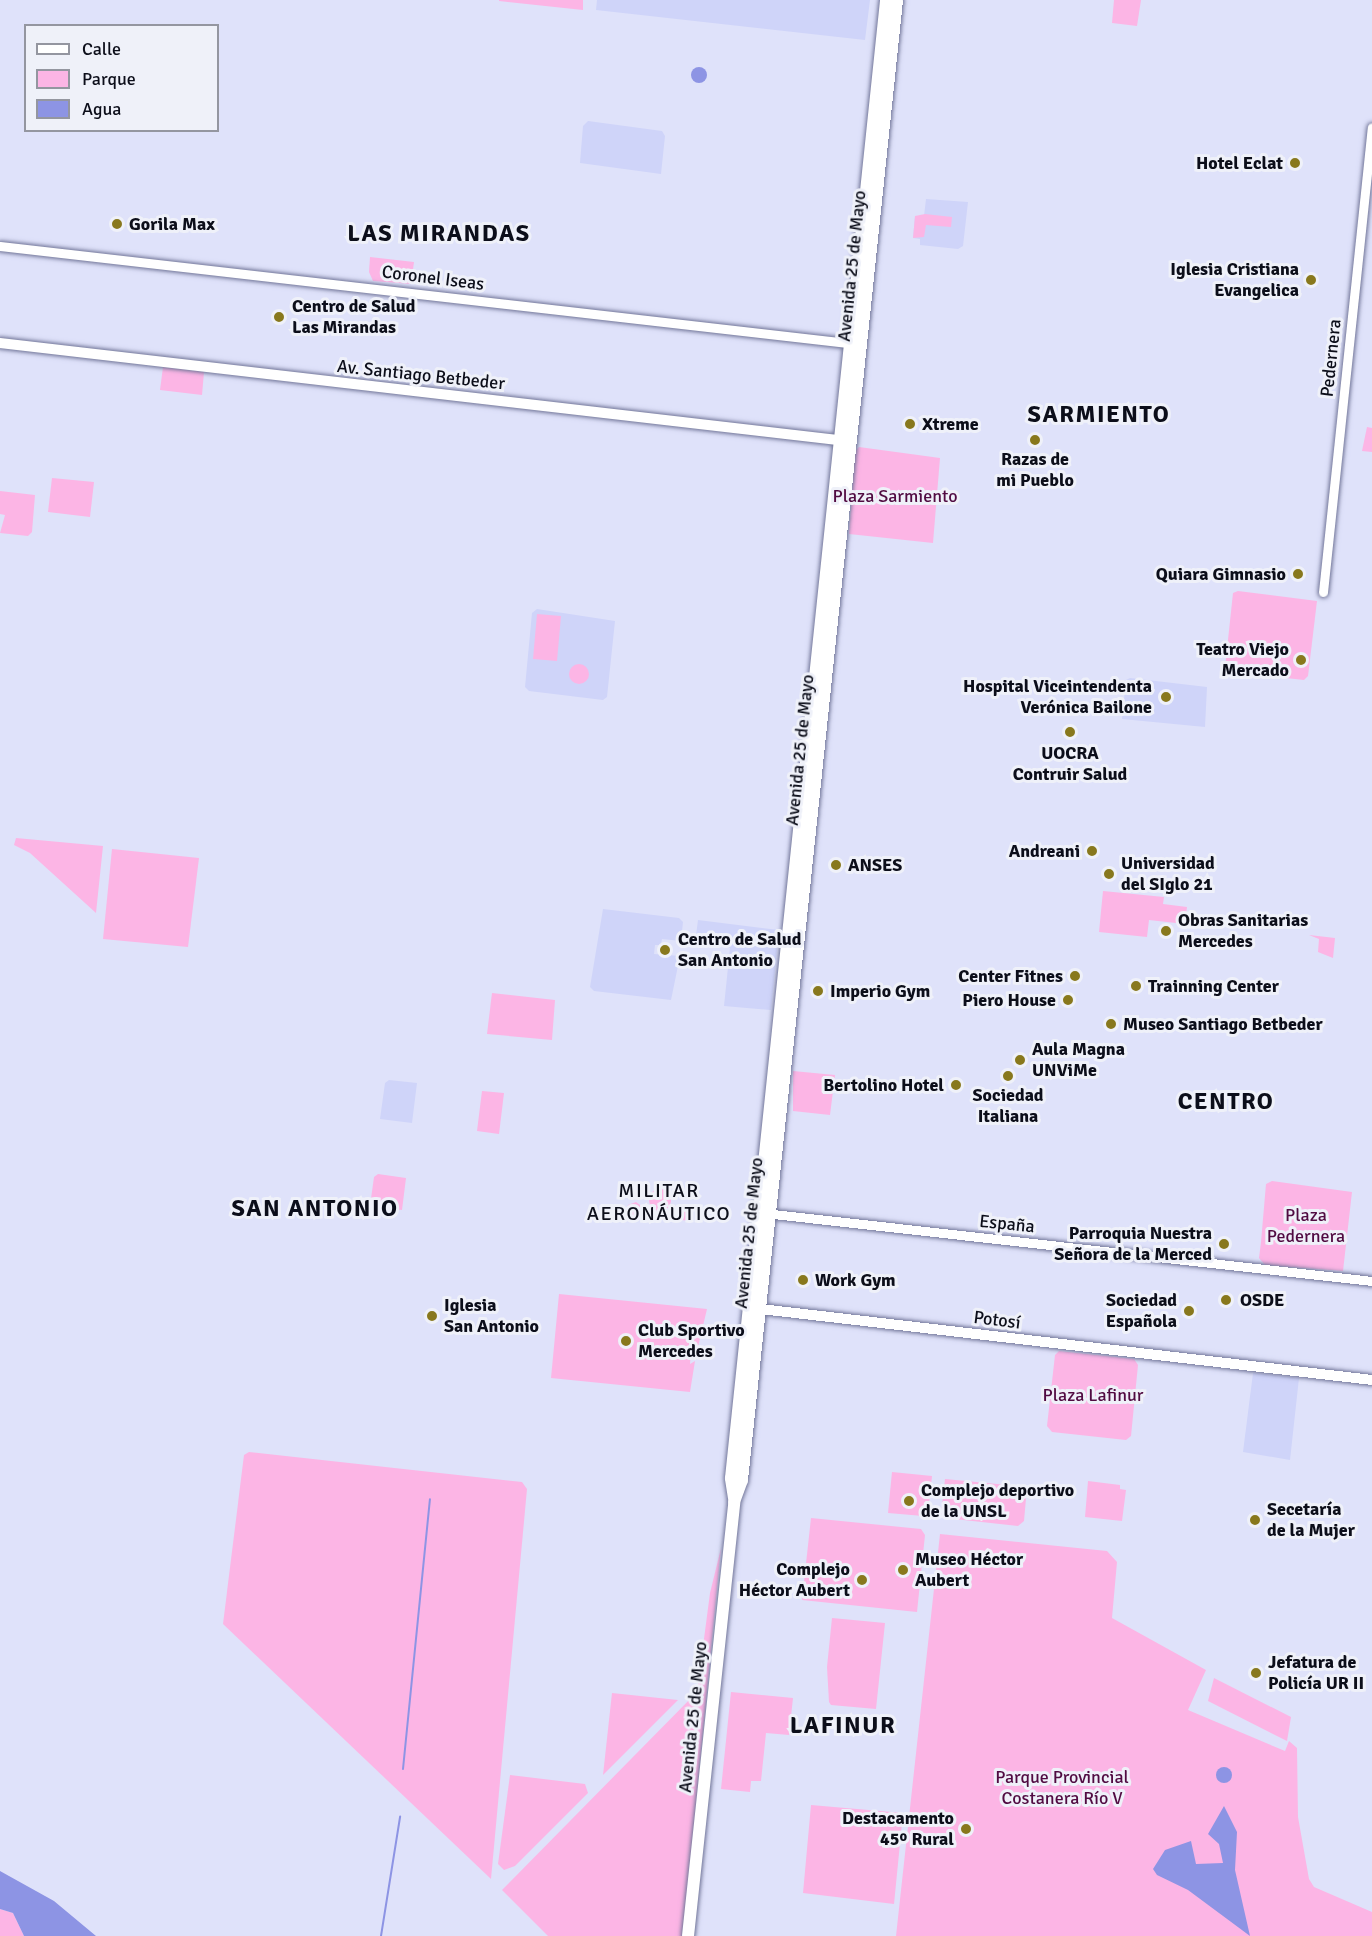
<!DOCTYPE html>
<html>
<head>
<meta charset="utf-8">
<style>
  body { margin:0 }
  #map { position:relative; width:1372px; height:1936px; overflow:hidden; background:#dfe2fa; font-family:Signika,sans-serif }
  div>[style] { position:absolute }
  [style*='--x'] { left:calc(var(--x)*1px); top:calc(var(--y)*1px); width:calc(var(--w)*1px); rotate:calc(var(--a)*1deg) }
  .built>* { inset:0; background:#cfd4f9 }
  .green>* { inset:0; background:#fcb5e5 }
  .round { border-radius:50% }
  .water>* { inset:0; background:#8d94e4 }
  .stream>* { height:2px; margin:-1px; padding:0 1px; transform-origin:1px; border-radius:1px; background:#8d94e4 }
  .roads { filter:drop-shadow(0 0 2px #727699) drop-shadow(0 0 2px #727699) }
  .tertiary>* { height:9px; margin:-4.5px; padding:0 4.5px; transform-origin:4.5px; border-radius:4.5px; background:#fff }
  .secondary>* { height:10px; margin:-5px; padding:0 5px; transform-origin:5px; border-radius:5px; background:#fff }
  .primary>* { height:12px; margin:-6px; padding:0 6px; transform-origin:6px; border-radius:6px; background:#fff }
  .dots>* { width:16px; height:16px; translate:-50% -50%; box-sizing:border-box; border:3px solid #eff1f9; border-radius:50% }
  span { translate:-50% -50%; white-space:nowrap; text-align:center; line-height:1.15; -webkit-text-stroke:6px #eff1f9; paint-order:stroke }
  .poi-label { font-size:18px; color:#0c0e1a; font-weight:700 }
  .right { translate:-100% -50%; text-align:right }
  .left { translate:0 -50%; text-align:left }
  .street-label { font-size:18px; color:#0c0e1a }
  .park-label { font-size:18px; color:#510b42 }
  .neighbourhood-label { font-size:20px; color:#0c0e1a; letter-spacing:1.5px }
  .district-label { font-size:24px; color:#0c0e1a; font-weight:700; letter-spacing:1.5px }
  .legend { position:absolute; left:24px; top:24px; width:195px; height:108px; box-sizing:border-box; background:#eff1f9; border:2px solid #9496a0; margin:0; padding:8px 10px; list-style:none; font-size:18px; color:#0c0e1a }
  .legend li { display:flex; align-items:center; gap:12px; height:30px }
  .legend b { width:30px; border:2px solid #9496a0 }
</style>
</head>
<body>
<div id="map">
  <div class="built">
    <i style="clip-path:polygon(597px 0,870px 0,865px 40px,596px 10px)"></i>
    <i style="clip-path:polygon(588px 121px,662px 131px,665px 136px,661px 174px,580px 163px,583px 126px)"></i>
    <i style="clip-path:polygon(926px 199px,968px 202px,963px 246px,958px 249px,920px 245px,920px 239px,913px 238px,915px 216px,924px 216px)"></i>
    <i style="clip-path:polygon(537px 609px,615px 621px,607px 697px,603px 700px,529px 691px,525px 687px,532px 613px)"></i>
    <i style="clip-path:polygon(1130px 678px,1207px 687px,1205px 727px,1122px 719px,1126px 680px)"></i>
    <i style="clip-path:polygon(603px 909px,679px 918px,683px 922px,681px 941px,662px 939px,661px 945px,655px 945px,654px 954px,680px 956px,671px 1000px,594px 991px,590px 987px)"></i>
    <i style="clip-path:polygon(698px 920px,779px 930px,771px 1010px,724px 1006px,730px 948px,695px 943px)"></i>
    <i style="clip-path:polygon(389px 1080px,417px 1083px,412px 1123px,380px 1119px,385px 1083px)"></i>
    <i style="clip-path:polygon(1253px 1373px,1299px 1378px,1290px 1460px,1243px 1452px)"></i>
  </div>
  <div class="green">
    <i style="clip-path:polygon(499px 0,583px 0,583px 10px,499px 1px)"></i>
    <i style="clip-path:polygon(1114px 0,1141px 0,1137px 26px,1112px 23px)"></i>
    <i style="clip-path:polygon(925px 214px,952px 217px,951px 227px,926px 225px,924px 237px,913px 238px,915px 216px)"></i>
    <i style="clip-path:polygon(370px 257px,414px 262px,411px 284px,373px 281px,369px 272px)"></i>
    <i style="clip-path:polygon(163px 367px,204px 372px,202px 395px,160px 390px)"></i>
    <i style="clip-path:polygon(1367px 427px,1372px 428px,1372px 452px,1362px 451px)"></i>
    <i style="clip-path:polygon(859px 447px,940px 458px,933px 543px,849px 534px,855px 451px)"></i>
    <i style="clip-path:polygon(52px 478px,94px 482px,90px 517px,48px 512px)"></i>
    <i style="clip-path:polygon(0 491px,35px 495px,32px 532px,28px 536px,0 533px,5px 515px,0 514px)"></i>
    <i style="clip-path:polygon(1238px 591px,1317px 601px,1308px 676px,1304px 680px,1229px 672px,1225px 668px,1233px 593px)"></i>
    <i style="clip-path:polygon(537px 614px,561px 616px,557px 661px,533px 659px)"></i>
    <i class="round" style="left:569px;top:664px;width:20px;height:20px"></i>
    <i style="clip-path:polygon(16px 838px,103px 846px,96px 913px,30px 853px,14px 845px)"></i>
    <i style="clip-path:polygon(112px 849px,199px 858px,188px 947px,103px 939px)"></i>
    <i style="clip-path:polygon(1103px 891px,1164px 897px,1163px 904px,1187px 907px,1185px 924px,1149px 920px,1147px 937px,1099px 932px)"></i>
    <i style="clip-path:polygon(1309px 935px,1335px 938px,1333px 958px,1318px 952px,1319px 939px)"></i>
    <i style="clip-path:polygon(492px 993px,555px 1000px,552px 1040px,487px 1034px)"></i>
    <i style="clip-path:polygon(793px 1071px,835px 1075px,830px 1115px,793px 1111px)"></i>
    <i style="clip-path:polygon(482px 1091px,504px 1093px,499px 1134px,477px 1131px)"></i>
    <i style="clip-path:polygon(378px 1174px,406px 1178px,402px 1210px,370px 1206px,374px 1177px)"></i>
    <i style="clip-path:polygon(1272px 1181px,1352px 1192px,1343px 1271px,1265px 1265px,1259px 1258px,1261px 1242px,1266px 1184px)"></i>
    <i class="round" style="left:649px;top:1189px;width:22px;height:22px"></i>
    <i style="clip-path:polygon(636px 1202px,640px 1205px,647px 1217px,625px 1214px,628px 1205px)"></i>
    <i style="clip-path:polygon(682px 1209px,692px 1212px,692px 1221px,671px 1219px)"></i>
    <i style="clip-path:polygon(559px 1294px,707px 1309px,697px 1351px,691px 1351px,690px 1364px,695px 1361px,690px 1392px,551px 1378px)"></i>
    <i style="clip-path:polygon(1059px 1351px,1134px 1359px,1138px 1365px,1131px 1436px,1126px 1440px,1052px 1432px,1047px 1426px,1055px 1355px)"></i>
    <i style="clip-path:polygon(249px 1452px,522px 1482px,527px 1489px,491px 1879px,223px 1624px,244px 1455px)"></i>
    <i style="clip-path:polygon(892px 1472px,932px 1476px,928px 1513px,923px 1516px,888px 1513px)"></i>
    <i style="clip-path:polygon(945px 1479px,1027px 1487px,1024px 1521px,1018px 1526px,945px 1518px,941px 1514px)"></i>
    <i style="clip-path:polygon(1088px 1481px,1120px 1485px,1120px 1489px,1126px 1490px,1122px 1521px,1085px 1517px)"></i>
    <i style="clip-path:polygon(811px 1518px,921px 1529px,925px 1535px,917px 1612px,802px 1600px)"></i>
    <i style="clip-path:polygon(940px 1534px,1107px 1551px,1117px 1562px,1112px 1618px,1206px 1670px,1188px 1710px,1285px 1751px,1289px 1741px,1297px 1748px,1298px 1817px,1309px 1879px,1314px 1887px,1372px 1912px,1372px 1936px,896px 1936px)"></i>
    <i style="clip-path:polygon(721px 1548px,683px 1936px,548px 1936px,502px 1890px,697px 1692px,710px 1593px)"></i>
    <i style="clip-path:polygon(832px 1618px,885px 1623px,876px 1709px,831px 1705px,829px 1702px,827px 1667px)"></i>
    <i style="clip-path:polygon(1214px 1678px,1291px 1717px,1287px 1741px,1208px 1701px)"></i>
    <i style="clip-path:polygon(731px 1692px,793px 1698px,789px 1735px,766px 1733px,761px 1781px,751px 1781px,750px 1792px,721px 1789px)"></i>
    <i style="clip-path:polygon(612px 1693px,678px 1700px,603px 1775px)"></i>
    <i style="clip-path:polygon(510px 1775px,585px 1784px,588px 1793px,515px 1866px,504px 1870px,498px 1864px)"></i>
    <i style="clip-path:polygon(811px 1805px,903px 1813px,894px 1904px,803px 1893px)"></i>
    <i style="clip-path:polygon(0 1909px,13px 1913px,24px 1936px,0 1936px)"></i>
  </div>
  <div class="water">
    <i class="round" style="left:691px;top:67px;width:16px;height:16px"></i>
    <i class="round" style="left:1216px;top:1767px;width:16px;height:16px"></i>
    <i style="clip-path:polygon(1224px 1806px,1237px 1832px,1235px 1870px,1250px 1936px,1188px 1890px,1157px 1875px,1153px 1869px,1165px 1850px,1191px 1841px,1196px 1864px,1223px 1863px,1219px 1844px,1208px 1834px)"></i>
    <i style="clip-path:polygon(0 1871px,54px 1901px,96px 1936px,24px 1936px,13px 1913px,0 1909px)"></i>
  </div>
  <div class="stream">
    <i style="--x:403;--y:1769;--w:271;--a:-84.3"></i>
    <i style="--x:381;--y:1936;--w:121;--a:-80.9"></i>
  </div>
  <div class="roads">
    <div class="tertiary">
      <i style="--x:0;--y:246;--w:862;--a:6.53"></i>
      <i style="--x:1323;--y:592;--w:467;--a:-84"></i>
      <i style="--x:764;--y:1213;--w:612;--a:6.38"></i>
    </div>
    <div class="secondary">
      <i style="--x:0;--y:343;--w:852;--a:6.61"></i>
      <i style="--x:752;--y:1308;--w:624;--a:6.62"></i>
    </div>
    <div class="primary">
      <i style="--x:734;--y:1498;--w:20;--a:-99"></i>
      <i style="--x:731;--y:1478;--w:1486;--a:-84.01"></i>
      <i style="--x:688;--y:1936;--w:436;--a:-83.9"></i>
      <i style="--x:734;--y:1502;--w:23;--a:-70"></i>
      <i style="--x:742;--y:1480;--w:1488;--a:-84.02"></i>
    </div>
  </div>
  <div class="dots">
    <i style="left:1295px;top:163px;background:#88781d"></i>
    <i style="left:117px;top:224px;background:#88781d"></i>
    <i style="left:1311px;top:280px;background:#88781d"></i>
    <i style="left:279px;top:317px;background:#88781d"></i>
    <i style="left:910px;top:424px;background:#88781d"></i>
    <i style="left:1035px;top:440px;background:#88781d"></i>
    <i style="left:1298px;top:574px;background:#88781d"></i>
    <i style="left:1301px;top:660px;background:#88781d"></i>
    <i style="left:1166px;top:697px;background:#88781d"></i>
    <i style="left:1070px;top:732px;background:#88781d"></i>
    <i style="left:1092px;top:851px;background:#88781d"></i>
    <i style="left:836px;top:865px;background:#88781d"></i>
    <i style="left:1109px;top:874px;background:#88781d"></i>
    <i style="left:1166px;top:931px;background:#88781d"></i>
    <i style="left:665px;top:950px;background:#88781d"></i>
    <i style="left:1075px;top:976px;background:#88781d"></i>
    <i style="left:1136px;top:986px;background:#88781d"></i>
    <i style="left:818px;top:991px;background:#88781d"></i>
    <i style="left:1068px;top:1000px;background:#88781d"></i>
    <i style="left:1111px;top:1024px;background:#88781d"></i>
    <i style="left:1020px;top:1060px;background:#88781d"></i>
    <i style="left:1008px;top:1076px;background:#88781d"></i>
    <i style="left:956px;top:1085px;background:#88781d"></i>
    <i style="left:1224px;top:1244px;background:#88781d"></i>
    <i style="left:803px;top:1280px;background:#88781d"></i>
    <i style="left:1226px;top:1300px;background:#88781d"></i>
    <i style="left:1189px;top:1311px;background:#88781d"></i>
    <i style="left:432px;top:1316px;background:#88781d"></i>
    <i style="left:626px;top:1341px;background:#88781d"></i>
    <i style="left:909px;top:1501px;background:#88781d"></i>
    <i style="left:1255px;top:1520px;background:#88781d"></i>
    <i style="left:903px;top:1570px;background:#88781d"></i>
    <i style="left:862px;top:1580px;background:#88781d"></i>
    <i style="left:1256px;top:1673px;background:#88781d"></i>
    <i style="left:966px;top:1829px;background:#88781d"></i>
  </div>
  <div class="poi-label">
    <span class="right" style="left:1283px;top:163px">Hotel Eclat</span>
    <span class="left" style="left:129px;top:224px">Gorila Max</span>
    <span class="right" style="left:1299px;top:280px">Iglesia Cristiana<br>Evangelica</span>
    <span class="left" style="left:292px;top:317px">Centro de Salud<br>Las Mirandas</span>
    <span class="left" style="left:922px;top:424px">Xtreme</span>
    <span style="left:1035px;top:470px">Razas de<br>mi Pueblo</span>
    <span class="right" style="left:1286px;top:574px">Quiara Gimnasio</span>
    <span class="right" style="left:1289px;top:660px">Teatro Viejo<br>Mercado</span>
    <span class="right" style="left:1152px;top:697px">Hospital Viceintendenta<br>Verónica Bailone</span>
    <span style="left:1070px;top:764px">UOCRA<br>Contruir Salud</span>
    <span class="right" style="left:1080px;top:851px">Andreani</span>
    <span class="left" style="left:1121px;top:874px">Universidad<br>del SIglo 21</span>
    <span class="left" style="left:848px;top:865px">ANSES</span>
    <span class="left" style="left:1178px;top:931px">Obras Sanitarias<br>Mercedes</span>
    <span class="left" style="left:678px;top:950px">Centro de Salud<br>San Antonio</span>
    <span class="right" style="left:1063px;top:976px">Center Fitnes</span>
    <span class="left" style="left:1148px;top:986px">Trainning Center</span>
    <span class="left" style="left:830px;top:991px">Imperio Gym</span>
    <span class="right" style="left:1056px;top:1000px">Piero House</span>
    <span class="left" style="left:1123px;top:1024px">Museo Santiago Betbeder</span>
    <span class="left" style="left:1032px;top:1060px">Aula Magna<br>UNViMe</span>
    <span class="right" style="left:944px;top:1085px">Bertolino Hotel</span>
    <span style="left:1008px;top:1106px">Sociedad<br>Italiana</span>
    <span class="right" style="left:1212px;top:1244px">Parroquia Nuestra<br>Señora de la Merced</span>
    <span class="left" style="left:815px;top:1280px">Work Gym</span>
    <span class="left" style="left:1240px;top:1300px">OSDE</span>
    <span class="right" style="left:1177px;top:1311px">Sociedad<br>Española</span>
    <span class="left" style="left:444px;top:1316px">Iglesia<br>San Antonio</span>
    <span class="left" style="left:638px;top:1341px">Club Sportivo<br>Mercedes</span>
    <span class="left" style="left:921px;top:1501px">Complejo deportivo<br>de la UNSL</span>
    <span class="left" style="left:1267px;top:1520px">Secetaría<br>de la Mujer</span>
    <span class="left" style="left:915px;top:1570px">Museo Héctor<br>Aubert</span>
    <span class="right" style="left:850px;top:1580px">Complejo<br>Héctor Aubert</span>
    <span class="left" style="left:1268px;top:1673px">Jefatura de<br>Policía UR II</span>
    <span class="right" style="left:954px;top:1829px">Destacamento<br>45º Rural</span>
  </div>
  <div class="street-label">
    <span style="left:852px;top:266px;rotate:-84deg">Avenida 25 de Mayo</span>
    <span style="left:433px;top:278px;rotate:7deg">Coronel Iseas</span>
    <span style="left:1331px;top:358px;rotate:-84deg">Pedernera</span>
    <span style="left:421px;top:375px;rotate:6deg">Av. Santiago Betbeder</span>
    <span style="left:800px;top:750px;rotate:-84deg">Avenida 25 de Mayo</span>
    <span style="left:1007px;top:1224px;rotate:6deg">España</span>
    <span style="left:749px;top:1233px;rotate:-84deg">Avenida 25 de Mayo</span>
    <span style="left:997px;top:1320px;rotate:7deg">Potosí</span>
    <span style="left:693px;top:1717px;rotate:-84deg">Avenida 25 de Mayo</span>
  </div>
  <div class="park-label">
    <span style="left:895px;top:496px">Plaza Sarmiento</span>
    <span style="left:1306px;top:1226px">Plaza<br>Pedernera</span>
    <span style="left:1093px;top:1395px">Plaza Lafinur</span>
    <span style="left:1062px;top:1788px">Parque Provincial<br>Costanera Río V</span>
  </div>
  <div class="neighbourhood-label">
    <span style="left:659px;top:1202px">MILITAR<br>AERONÁUTICO</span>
  </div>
  <div class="district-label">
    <span style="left:439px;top:234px">LAS MIRANDAS</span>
    <span style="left:1099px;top:415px">SARMIENTO</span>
    <span style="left:1226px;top:1102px">CENTRO</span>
    <span style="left:315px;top:1209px">SAN ANTONIO</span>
    <span style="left:843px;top:1726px">LAFINUR</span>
  </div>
  <ul class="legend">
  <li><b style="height:8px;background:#fff"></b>Calle</li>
  <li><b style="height:16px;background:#fcb5e5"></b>Parque</li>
  <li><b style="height:16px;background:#8d94e4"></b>Agua</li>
  </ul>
</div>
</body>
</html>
